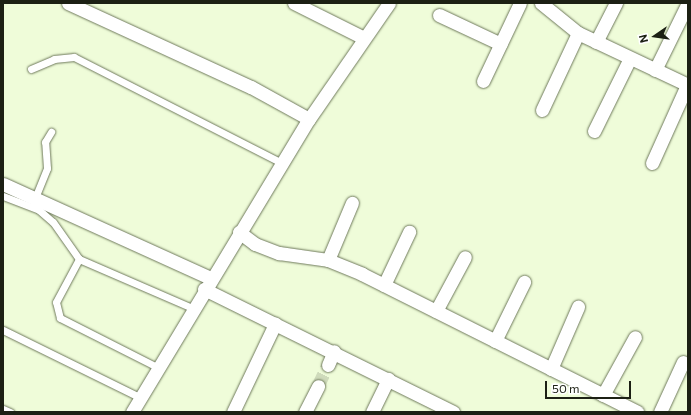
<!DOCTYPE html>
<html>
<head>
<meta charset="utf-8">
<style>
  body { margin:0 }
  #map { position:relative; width:691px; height:415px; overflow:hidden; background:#effcd9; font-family:Commissioner,sans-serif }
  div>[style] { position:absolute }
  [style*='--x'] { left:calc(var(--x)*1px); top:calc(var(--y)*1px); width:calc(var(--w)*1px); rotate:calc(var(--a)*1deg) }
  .minor-tunnel>* { height:13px; margin-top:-6.5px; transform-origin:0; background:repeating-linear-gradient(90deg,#cfdbbb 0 13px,transparent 0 19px) }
  .roads { filter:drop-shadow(0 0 1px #6e795b) drop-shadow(0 0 1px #6e795b) }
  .service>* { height:7px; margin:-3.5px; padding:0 3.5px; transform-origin:3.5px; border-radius:3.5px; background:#fff }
  .minor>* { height:13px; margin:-6.5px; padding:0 6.5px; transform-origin:6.5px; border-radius:6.5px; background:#fff }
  span { translate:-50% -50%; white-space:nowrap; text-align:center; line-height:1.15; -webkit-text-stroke:3px #fff; paint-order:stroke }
  .frame { position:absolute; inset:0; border:4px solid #1c2014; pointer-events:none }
  .north { position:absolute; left:635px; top:16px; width:40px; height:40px; -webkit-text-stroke:3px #fff; paint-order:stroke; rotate:257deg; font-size:11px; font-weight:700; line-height:16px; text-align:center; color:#1c2014 }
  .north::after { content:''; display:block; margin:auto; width:14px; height:18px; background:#1c2014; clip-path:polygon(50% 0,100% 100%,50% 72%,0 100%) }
  .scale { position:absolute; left:545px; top:381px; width:86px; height:18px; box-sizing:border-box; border:2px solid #1c2014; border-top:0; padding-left:5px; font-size:12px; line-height:14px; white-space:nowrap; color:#1c2014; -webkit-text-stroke:3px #fff; paint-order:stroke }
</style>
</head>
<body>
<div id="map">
  <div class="minor-tunnel">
    <i style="--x:318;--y:386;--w:23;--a:-65"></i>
  </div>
  <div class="roads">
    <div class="service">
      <i style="--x:31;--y:69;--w:25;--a:-23"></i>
      <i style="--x:54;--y:59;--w:20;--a:-6"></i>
      <i style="--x:74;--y:57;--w:233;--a:27"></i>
      <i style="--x:3;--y:196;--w:39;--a:21"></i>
      <i style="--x:39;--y:210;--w:18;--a:41"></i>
      <i style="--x:53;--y:222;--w:45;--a:54.9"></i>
      <i style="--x:35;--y:198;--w:32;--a:-68"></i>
      <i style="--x:47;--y:168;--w:26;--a:-94"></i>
      <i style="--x:45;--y:142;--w:12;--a:-59"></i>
      <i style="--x:3;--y:330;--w:154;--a:26.2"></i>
      <i style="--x:159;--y:368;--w:111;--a:-153.2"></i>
      <i style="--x:60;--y:318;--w:16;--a:-104"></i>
      <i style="--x:56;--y:302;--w:49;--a:-61.9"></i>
      <i style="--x:79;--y:259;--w:123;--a:23.4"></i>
      <i style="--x:3;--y:409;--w:8;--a:23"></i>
    </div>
    <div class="minor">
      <i style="--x:68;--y:3;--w:201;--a:24.7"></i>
      <i style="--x:251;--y:87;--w:66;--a:28.9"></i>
      <i style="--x:294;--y:3;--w:78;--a:26.6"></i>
      <i style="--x:541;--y:3;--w:48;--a:39"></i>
      <i style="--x:578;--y:33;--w:122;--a:25.3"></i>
      <i style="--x:439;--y:15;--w:68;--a:25.1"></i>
      <i style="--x:596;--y:42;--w:44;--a:-62.9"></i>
      <i style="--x:655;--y:70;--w:75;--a:-63.8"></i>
      <i style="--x:483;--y:81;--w:86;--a:-64.6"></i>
      <i style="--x:542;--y:110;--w:85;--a:-64.9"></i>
      <i style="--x:594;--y:131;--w:81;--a:-63.7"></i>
      <i style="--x:652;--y:163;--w:85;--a:-65.8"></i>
      <i style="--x:3;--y:184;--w:227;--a:24.4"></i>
      <i style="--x:239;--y:232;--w:20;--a:37"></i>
      <i style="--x:255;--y:244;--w:26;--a:21"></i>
      <i style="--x:279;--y:253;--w:49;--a:8.1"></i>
      <i style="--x:328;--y:260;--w:37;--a:22"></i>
      <i style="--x:362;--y:274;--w:308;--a:26.6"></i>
      <i style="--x:328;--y:260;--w:62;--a:-67.2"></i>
      <i style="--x:384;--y:285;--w:59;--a:-64.7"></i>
      <i style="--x:204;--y:289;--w:278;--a:26.3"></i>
      <i style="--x:436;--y:311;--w:61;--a:-61.8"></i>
      <i style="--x:495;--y:341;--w:66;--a:-63.8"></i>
      <i style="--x:328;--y:365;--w:15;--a:-67"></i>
      <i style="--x:551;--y:369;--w:68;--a:-66.5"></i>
      <i style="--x:603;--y:395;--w:66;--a:-61.1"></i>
      <i style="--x:132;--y:412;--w:342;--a:-58.9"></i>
      <i style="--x:309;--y:119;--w:141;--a:-55.4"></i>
      <i style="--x:233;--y:412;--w:98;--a:-64.5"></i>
      <i style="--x:305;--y:412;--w:29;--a:-63"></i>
      <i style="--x:372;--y:412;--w:37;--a:-64"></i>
      <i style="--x:660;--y:412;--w:55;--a:-65.3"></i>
    </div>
  </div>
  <div class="frame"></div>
  <div class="north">N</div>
  <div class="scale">50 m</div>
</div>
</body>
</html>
